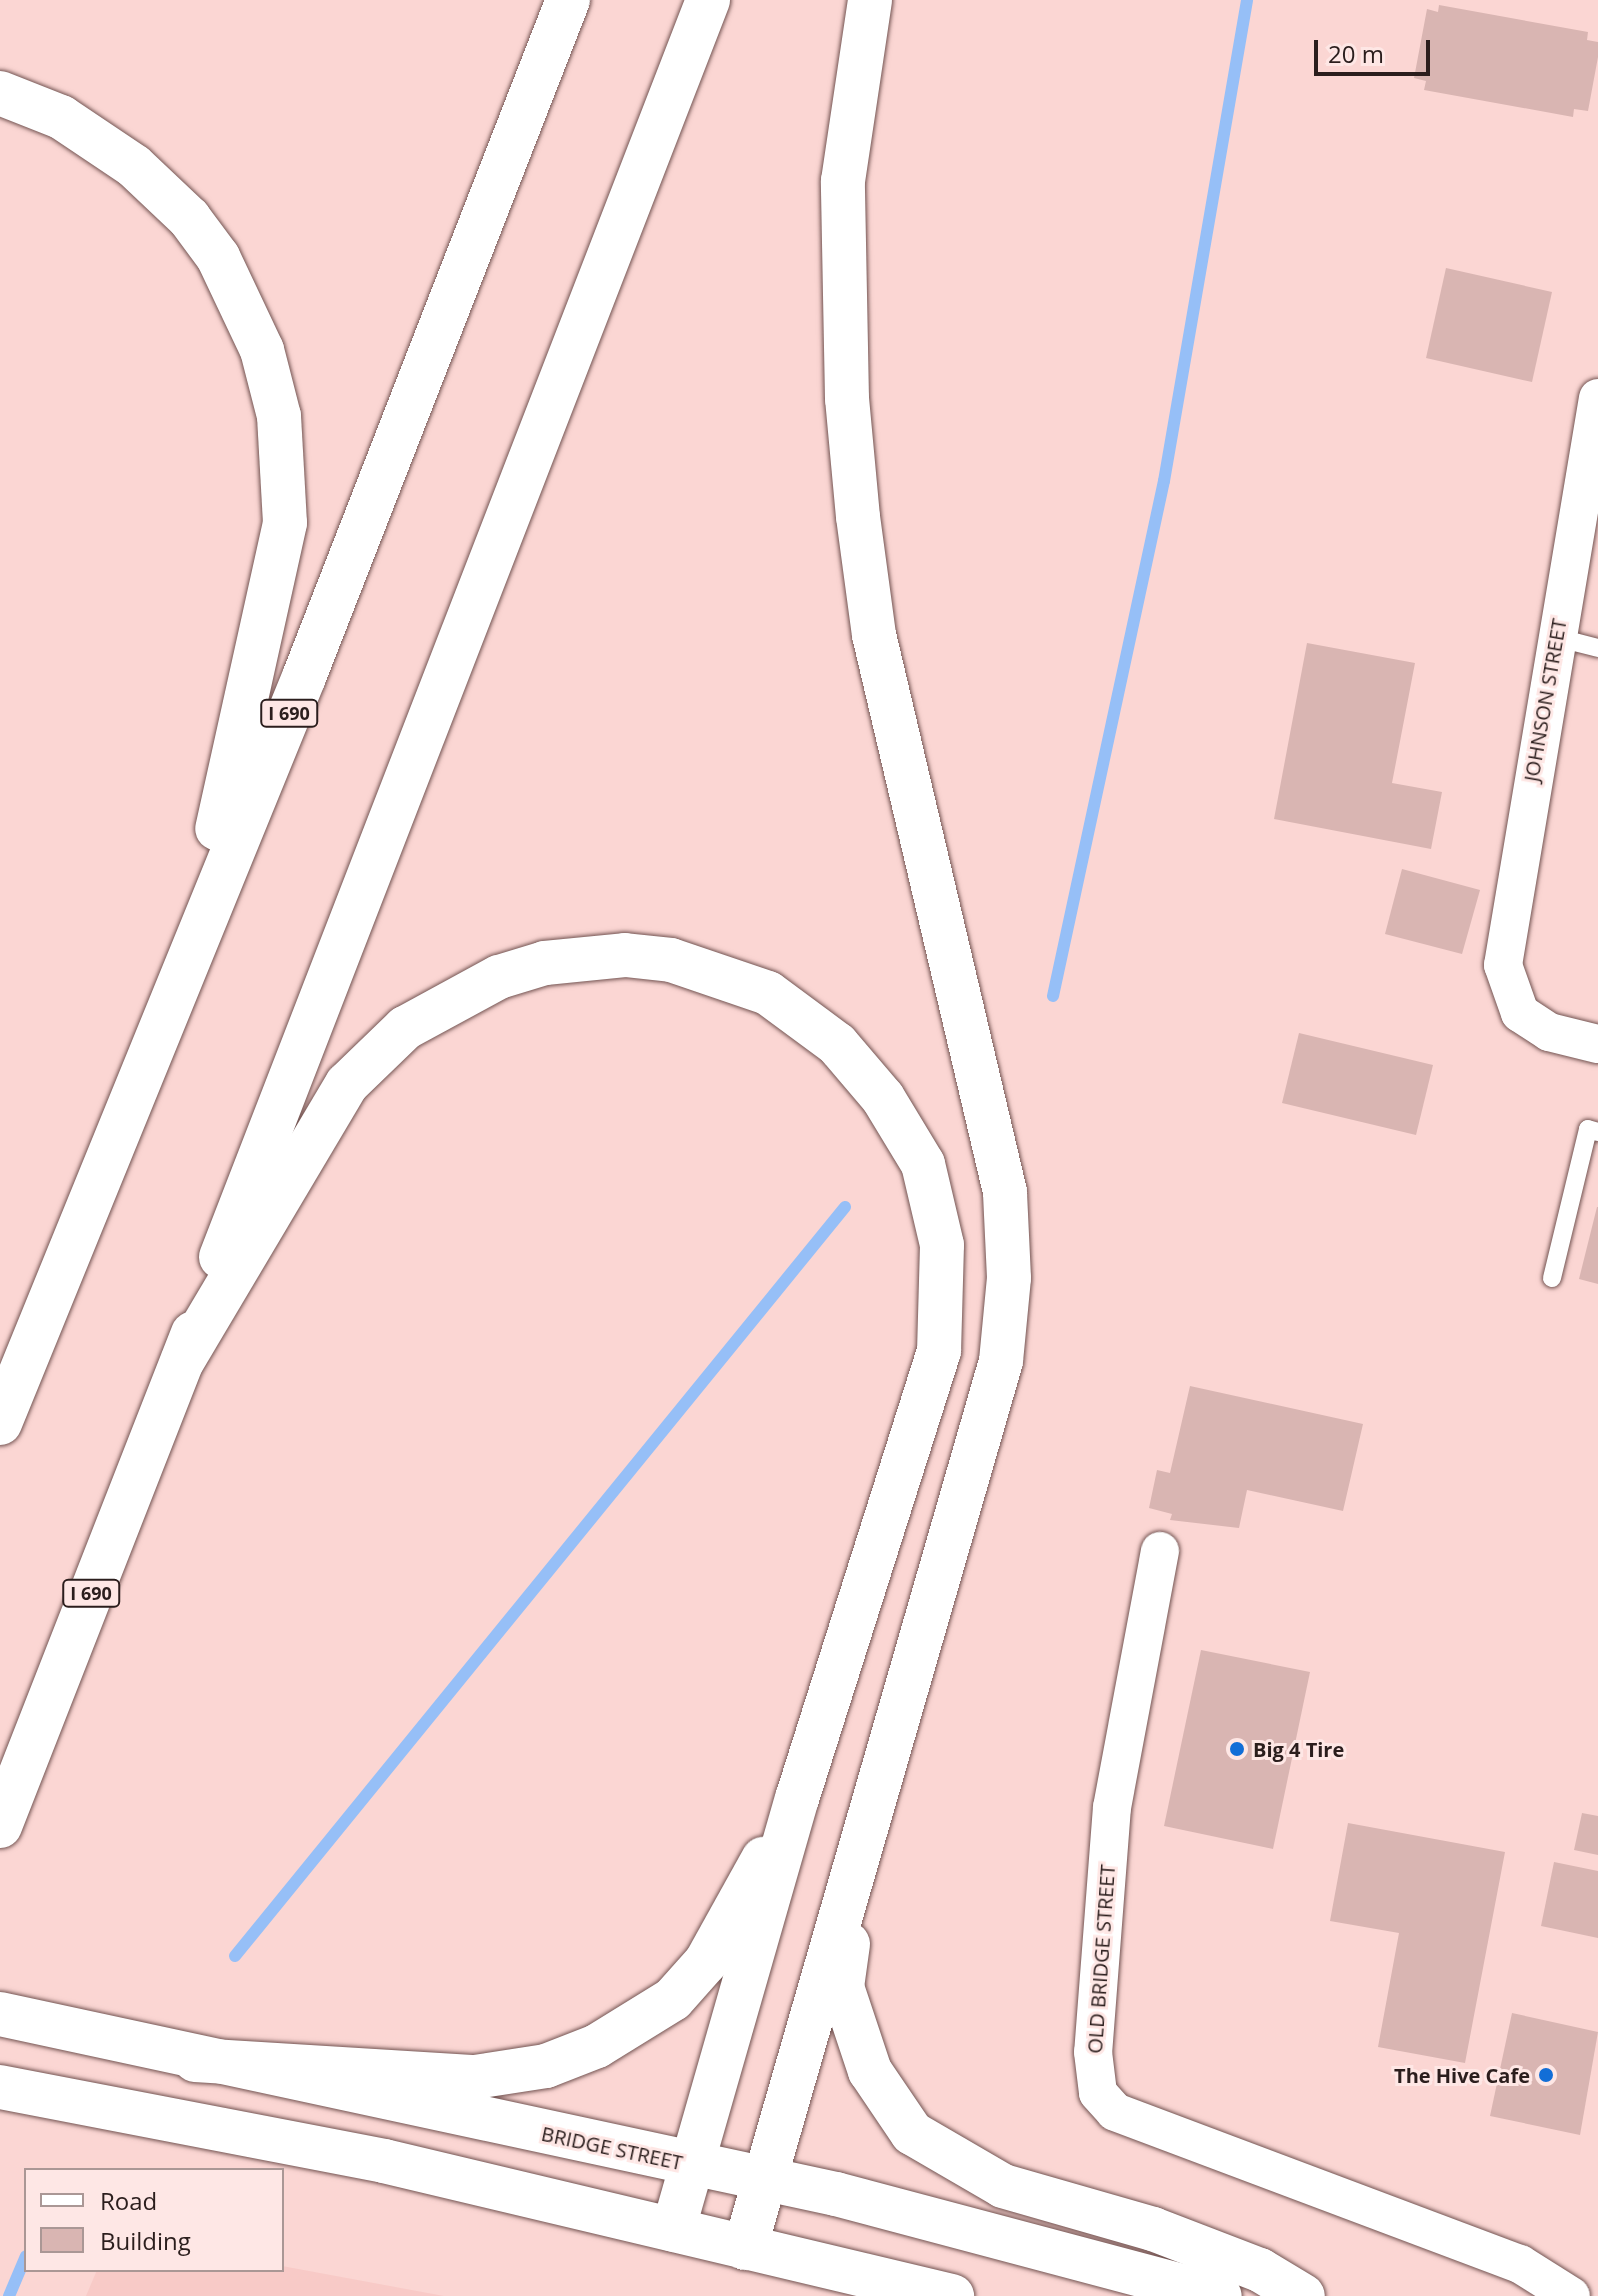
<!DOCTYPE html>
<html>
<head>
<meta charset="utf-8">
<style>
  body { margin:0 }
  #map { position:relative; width:1598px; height:2296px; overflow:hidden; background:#fbd6d3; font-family:"Open Sans",sans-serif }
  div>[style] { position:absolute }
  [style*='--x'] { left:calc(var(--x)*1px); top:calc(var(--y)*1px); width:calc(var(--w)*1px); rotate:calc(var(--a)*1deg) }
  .built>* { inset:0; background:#f8cac7 }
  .stream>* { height:12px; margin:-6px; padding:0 6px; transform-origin:6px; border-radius:6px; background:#96bff7 }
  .building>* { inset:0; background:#d9b5b2 }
  .roads { filter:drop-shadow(0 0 2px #735452) drop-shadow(0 0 2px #735452) }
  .service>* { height:18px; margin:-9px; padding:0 9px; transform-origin:9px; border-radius:9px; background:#fff }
  .minor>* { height:38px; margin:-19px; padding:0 19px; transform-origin:19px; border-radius:19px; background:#fff }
  .secondary>* { height:44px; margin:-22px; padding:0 22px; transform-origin:22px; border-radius:22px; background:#fff }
  .motorway>* { height:44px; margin:-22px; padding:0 22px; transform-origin:22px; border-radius:22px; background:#fff }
  .dots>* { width:22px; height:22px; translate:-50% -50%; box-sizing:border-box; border:4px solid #fee7e5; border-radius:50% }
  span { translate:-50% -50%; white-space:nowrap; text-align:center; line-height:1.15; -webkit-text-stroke:6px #fee7e5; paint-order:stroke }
  .shield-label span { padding:2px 6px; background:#fee7e5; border:2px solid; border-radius:6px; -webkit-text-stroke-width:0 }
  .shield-label { font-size:18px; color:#2b1e1d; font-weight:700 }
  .street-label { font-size:20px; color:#2b1e1d }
  .poi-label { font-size:20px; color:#2b1e1d; font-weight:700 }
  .left { translate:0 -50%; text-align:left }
  .right { translate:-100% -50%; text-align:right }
  .legend { position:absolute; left:24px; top:2168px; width:260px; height:104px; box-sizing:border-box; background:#fee7e5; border:2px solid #aa9795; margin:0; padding:10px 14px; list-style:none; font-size:24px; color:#2b1e1d }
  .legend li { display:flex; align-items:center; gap:16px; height:40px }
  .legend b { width:40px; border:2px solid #aa9795 }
  .scale { position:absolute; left:1314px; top:40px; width:116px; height:36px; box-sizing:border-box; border:4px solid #2b1e1d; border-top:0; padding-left:10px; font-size:24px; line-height:28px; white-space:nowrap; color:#2b1e1d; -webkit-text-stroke:6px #fee7e5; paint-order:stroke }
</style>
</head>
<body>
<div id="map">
  <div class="built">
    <i style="clip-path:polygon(282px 2266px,444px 2296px,86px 2296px,97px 2270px)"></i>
  </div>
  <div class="stream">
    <i style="--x:1053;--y:996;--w:527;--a:-77.84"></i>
    <i style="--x:1164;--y:481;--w:488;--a:-80.2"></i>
    <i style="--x:235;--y:1956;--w:966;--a:-50.84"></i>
    <i style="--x:9;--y:2296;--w:43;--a:-67"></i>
  </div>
  <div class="building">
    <i style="clip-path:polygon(1439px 5px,1588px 32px,1587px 40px,1598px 42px,1598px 57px,1588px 111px,1574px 109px,1573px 117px,1424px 90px,1426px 81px,1414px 78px,1427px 9px,1438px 12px)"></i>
    <i style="clip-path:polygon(1446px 268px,1552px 292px,1532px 382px,1426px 358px)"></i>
    <i style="clip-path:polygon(1307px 643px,1415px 663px,1392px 783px,1442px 792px,1431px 849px,1274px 819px)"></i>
    <i style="clip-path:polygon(1402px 869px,1480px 890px,1462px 954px,1385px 934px)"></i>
    <i style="clip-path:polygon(1299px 1033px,1433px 1065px,1416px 1135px,1282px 1103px)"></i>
    <i style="clip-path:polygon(1597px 1207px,1598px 1207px,1598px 1284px,1579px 1279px)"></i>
    <i style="clip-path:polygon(1190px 1386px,1363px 1424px,1343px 1511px,1247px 1490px,1239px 1528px,1170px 1520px,1172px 1514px,1149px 1508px,1157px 1470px,1170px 1473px)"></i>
    <i style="clip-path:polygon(1201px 1650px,1310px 1672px,1273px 1849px,1164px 1826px)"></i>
    <i style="clip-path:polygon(1582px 1813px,1598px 1816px,1598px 1855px,1574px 1850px)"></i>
    <i style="clip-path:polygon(1348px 1823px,1505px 1852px,1465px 2063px,1378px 2047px,1399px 1933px,1330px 1921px)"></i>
    <i style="clip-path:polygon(1554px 1862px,1598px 1871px,1598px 1938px,1541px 1926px)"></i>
    <i style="clip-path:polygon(1512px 2013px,1598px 2032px,1580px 2135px,1490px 2116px)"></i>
  </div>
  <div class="roads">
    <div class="service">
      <i style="--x:1555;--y:637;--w:44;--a:14.3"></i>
      <i style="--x:1552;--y:1278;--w:153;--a:-76.4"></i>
      <i style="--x:1588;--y:1129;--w:10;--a:17"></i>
    </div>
    <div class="minor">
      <i style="--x:1598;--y:398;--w:575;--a:99.51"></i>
      <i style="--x:1503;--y:965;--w:51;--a:70.5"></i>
      <i style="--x:1520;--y:1013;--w:35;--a:33"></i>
      <i style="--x:1549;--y:1032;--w:50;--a:13.8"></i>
      <i style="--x:1160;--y:1551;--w:260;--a:100.6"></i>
      <i style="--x:1112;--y:1807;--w:246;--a:94.4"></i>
      <i style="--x:1093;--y:2052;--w:41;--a:83"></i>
      <i style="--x:1098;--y:2093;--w:25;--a:48"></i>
      <i style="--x:1115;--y:2112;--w:433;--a:20.6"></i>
      <i style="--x:1520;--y:2264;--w:60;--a:32.1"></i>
    </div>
    <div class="secondary">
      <i style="--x:0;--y:2014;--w:855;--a:12.15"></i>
      <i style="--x:836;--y:2194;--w:397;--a:14.9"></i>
      <i style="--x:0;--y:2087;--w:391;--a:10.9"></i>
      <i style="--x:384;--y:2161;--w:584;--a:13.37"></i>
    </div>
    <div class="motorway">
      <i style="--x:0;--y:93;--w:66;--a:21.5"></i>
      <i style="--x:61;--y:117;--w:88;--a:33.9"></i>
      <i style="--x:134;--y:166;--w:76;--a:43.4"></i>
      <i style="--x:189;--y:218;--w:49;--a:53.4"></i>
      <i style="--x:218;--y:257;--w:103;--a:64.7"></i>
      <i style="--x:262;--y:350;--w:68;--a:75.6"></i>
      <i style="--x:279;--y:416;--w:107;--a:86.8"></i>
      <i style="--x:285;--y:523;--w:313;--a:102.5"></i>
      <i style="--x:221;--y:1257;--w:1348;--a:-68.82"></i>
      <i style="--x:183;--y:1360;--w:321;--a:-59.3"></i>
      <i style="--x:347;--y:1084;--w:81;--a:-44"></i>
      <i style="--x:405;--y:1028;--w:107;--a:-28.5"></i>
      <i style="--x:499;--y:977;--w:48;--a:-16.9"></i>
      <i style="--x:545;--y:963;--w:80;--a:-5.7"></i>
      <i style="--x:625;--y:955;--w:46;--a:6.2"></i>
      <i style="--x:671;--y:960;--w:102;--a:18.8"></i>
      <i style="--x:768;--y:993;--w:86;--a:36.5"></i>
      <i style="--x:837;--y:1044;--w:71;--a:49.6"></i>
      <i style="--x:883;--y:1098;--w:77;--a:58.8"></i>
      <i style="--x:923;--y:1164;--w:83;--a:76.8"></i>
      <i style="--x:942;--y:1245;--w:106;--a:91.6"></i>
      <i style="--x:939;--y:1351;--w:469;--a:107.6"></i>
      <i style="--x:797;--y:1798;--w:449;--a:106"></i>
      <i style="--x:0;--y:1423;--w:806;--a:-67.83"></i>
      <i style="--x:304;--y:677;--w:727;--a:-68.7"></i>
      <i style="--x:0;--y:1826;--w:529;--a:-68.62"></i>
      <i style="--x:848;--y:1944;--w:43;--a:97.9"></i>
      <i style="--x:842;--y:1987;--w:89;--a:71.6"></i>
      <i style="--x:870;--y:2071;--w:75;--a:55.9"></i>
      <i style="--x:912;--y:2133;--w:105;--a:30.2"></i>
      <i style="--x:1003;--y:2186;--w:156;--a:16"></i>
      <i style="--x:1153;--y:2229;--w:115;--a:21"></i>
      <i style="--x:1260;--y:2270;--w:50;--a:31.2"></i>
      <i style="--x:195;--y:2060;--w:281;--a:3.5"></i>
      <i style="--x:475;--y:2077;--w:72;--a:-8.8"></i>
      <i style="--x:546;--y:2066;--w:55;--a:-21.4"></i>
      <i style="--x:597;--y:2046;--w:89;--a:-31.7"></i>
      <i style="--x:673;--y:1999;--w:50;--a:-48.3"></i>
      <i style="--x:706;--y:1962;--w:118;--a:-61"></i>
      <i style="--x:745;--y:2248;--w:923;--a:-73.9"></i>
      <i style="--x:1001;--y:1361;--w:83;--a:-84.5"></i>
      <i style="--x:1009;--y:1278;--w:86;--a:-92.7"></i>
      <i style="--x:1005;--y:1192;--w:572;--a:-103.23"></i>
      <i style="--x:874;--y:635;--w:119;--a:-97.7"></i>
      <i style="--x:858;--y:517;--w:119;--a:-95.3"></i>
      <i style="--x:847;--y:399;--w:218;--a:-91.1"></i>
      <i style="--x:843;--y:181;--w:183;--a:-81.5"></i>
    </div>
  </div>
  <div class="dots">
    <i style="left:1237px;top:1749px;background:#126ed7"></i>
    <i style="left:1546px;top:2075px;background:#126ed7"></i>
  </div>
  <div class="shield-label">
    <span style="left:289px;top:713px">I 690</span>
    <span style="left:91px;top:1593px">I 690</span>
  </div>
  <div class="street-label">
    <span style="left:1545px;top:700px;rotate:-80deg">JOHNSON STREET</span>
    <span style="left:1101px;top:1959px;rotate:-86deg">OLD BRIDGE STREET</span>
    <span style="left:612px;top:2148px;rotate:12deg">BRIDGE STREET</span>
  </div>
  <div class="poi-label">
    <span class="left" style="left:1253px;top:1749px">Big 4 Tire</span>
    <span class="right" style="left:1530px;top:2075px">The Hive Cafe</span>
  </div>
  <ul class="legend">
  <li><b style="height:10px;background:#fff"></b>Road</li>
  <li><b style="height:22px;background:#d9b5b2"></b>Building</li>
  </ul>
  <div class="scale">20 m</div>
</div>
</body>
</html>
